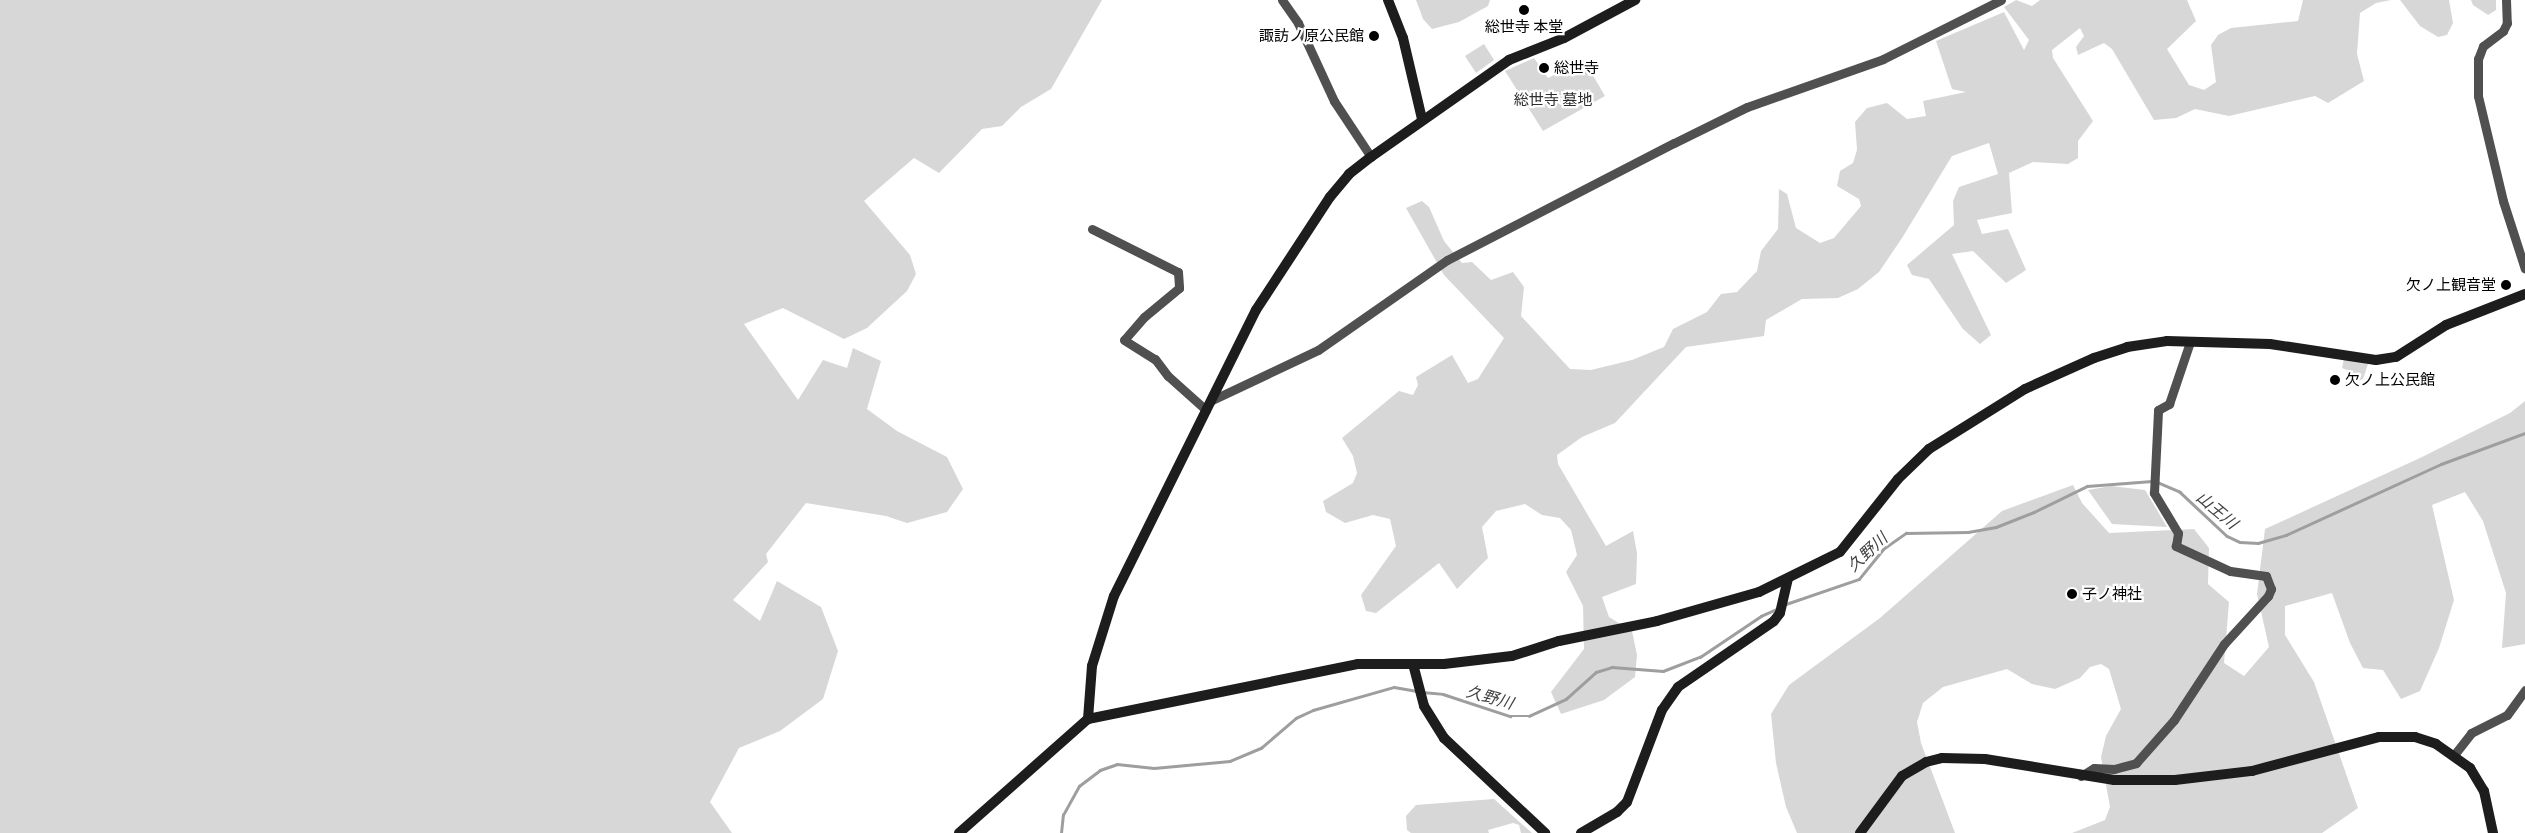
<!DOCTYPE html>
<html>
<head>
<meta charset="utf-8">
<style>
  body { margin:0 }
  #map { position:relative; width:2525px; height:833px; overflow:hidden; background:#fff; font-family:"Exo 2","Noto Sans JP",sans-serif }
  div>[style] { position:absolute }
  [style*='--x'] { left:calc(var(--x)*1px); top:calc(var(--y)*1px); width:calc(var(--w)*1px); rotate:calc(var(--a)*1deg) }
  .green>* { inset:0; background:#d7d7d7 }
  .stream>* { height:2.5px; margin:-1.25px; padding:0 1.25px; transform-origin:1.25px; border-radius:1.25px; background:#9e9e9e }
  .street>* { height:9px; margin:-4.5px; padding:0 4.5px; transform-origin:4.5px; border-radius:4.5px; background:#505050 }
  .secondary>* { height:10px; margin:-5px; padding:0 5px; transform-origin:5px; border-radius:5px; background:#1d1d1d }
  .dots>* { width:14px; height:14px; translate:-50% -50%; box-sizing:border-box; border:2px solid #fff; border-radius:50% }
  span { translate:-50% -50%; white-space:nowrap; text-align:center; line-height:1.15; -webkit-text-stroke:4.5px #fff; paint-order:stroke }
  .poi-label { font-size:15px; color:#000 }
  .right { translate:-100% -50%; text-align:right }
  .left { translate:0 -50%; text-align:left }
  .park-label { font-size:15px; color:#2e2e2e }
  .water-label { font-size:16px; color:#3f3f3f; font-style:italic }
</style>
</head>
<body>
<div id="map">
  <div class="green">
    <i style="clip-path:polygon(0 0,1102px 0,1051px 89px,1021px 107px,1002px 126px,982px 129px,939px 173px,914px 158px,864px 201px,910px 255px,916px 274px,907px 291px,867px 328px,844px 339px,783px 308px,744px 324px,798px 400px,823px 360px,847px 368px,853px 348px,881px 361px,867px 409px,897px 431px,947px 457px,963px 489px,947px 512px,907px 523px,886px 516px,806px 503px,766px 554px,768px 562px,733px 600px,760px 621px,777px 581px,821px 607px,838px 651px,823px 699px,780px 731px,739px 748px,710px 802px,732px 833px,0 833px)"></i>
    <i style="clip-path:polygon(1416px 0,1490px 0,1488px 6px,1459px 22px,1432px 29px,1423px 19px)"></i>
    <i style="clip-path:polygon(2016px 0,2032px 6px,2040px 0,2187px 0,2196px 21px,2167px 49px,2189px 85px,2204px 90px,2216px 82px,2211px 45px,2218px 35px,2231px 28px,2298px 21px,2303px 0,2391px 0,2376px 3px,2360px 13px,2357px 54px,2364px 81px,2328px 103px,2315px 96px,2229px 116px,2195px 109px,2176px 118px,2154px 120px,2112px 49px,2104px 43px,2078px 55px,2076px 47px,2084px 36px,2080px 28px,2052px 50px,2053px 58px,2093px 121px,2078px 141px,2078px 158px,2068px 164px,2033px 162px,2009px 173px,2012px 213px,1977px 220px,1982px 234px,2008px 229px,2026px 270px,2006px 283px,1973px 251px,1952px 254px,1991px 335px,1980px 344px,1963px 329px,1929px 279px,1912px 275px,1907px 265px,1954px 225px,1953px 201px,1959px 187px,1998px 174px,1989px 143px,1952px 156px,1902px 238px,1879px 272px,1858px 289px,1838px 298px,1802px 299px,1766px 320px,1764px 336px,1686px 347px,1615px 423px,1582px 437px,1557px 455px,1558px 464px,1606px 546px,1633px 531px,1637px 553px,1636px 584px,1602px 597px,1609px 617px,1632px 631px,1637px 655px,1635px 677px,1604px 700px,1561px 714px,1551px 692px,1584px 649px,1583px 606px,1566px 572px,1577px 555px,1571px 530px,1560px 518px,1542px 515px,1525px 504px,1496px 511px,1482px 527px,1488px 558px,1457px 589px,1439px 563px,1376px 613px,1366px 611px,1361px 595px,1396px 546px,1390px 519px,1373px 515px,1345px 523px,1326px 512px,1323px 501px,1353px 483px,1357px 473px,1353px 456px,1342px 438px,1399px 391px,1413px 395px,1418px 385px,1416px 377px,1452px 355px,1468px 383px,1478px 379px,1504px 338px,1444px 275px,1406px 208px,1422px 201px,1429px 207px,1444px 241px,1462px 263px,1472px 262px,1491px 280px,1513px 272px,1524px 287px,1521px 316px,1570px 369px,1591px 370px,1632px 360px,1664px 347px,1673px 329px,1707px 312px,1721px 294px,1737px 292px,1757px 271px,1761px 251px,1778px 229px,1779px 189px,1787px 194px,1796px 228px,1820px 243px,1834px 238px,1861px 206px,1859px 199px,1837px 186px,1840px 171px,1853px 163px,1857px 150px,1855px 122px,1867px 108px,1887px 103px,1907px 119px,1926px 116px,1923px 101px,1966px 92px,1952px 89px,1936px 41px,2004px 12px,2024px 50px,2029px 40px,2004px 7px)"></i>
    <i style="clip-path:polygon(2400px 0,2449px 0,2453px 23px,2447px 35px,2438px 37px,2420px 26px)"></i>
    <i style="clip-path:polygon(2471px 0,2496px 0,2496px 10px,2488px 15px,2473px 5px)"></i>
    <i style="clip-path:polygon(1484px 44px,1494px 60px,1476px 73px,1465px 56px)"></i>
    <i style="clip-path:polygon(1534px 58px,1548px 78px,1584px 60px,1605px 96px,1543px 131px,1505px 71px)"></i>
    <i style="clip-path:polygon(2344px 359px,2368px 364px,2363px 379px,2345px 386px,2347px 370px,2342px 368px)"></i>
    <i style="clip-path:polygon(2525px 401px,2525px 644px,2502px 648px,2506px 593px,2483px 521px,2465px 492px,2432px 505px,2454px 600px,2439px 648px,2420px 691px,2401px 699px,2383px 670px,2363px 668px,2350px 643px,2332px 593px,2285px 606px,2285px 635px,2314px 682px,2358px 808px,2322px 833px,2072px 833px,2105px 820px,2110px 807px,2101px 757px,2106px 736px,2121px 709px,2109px 669px,2101px 664px,2090px 667px,2080px 678px,2055px 689px,2032px 684px,2007px 669px,1943px 687px,1923px 703px,1917px 722px,1921px 743px,1955px 833px,1797px 833px,1786px 807px,1776px 763px,1771px 714px,1789px 685px,1880px 618px,2002px 511px,2073px 485px,2082px 503px,2109px 533px,2194px 529px,2209px 548px,2208px 584px,2229px 602px,2224px 663px,2244px 676px,2269px 647px,2257px 594px,2265px 529px,2420px 458px,2510px 413px)"></i>
    <i style="clip-path:polygon(2111px 486px,2145px 490px,2167px 527px,2112px 524px,2088px 490px)"></i>
    <i style="clip-path:polygon(1494px 799px,1532px 833px,1521px 833px,1519px 825px,1513px 823px,1488px 830px,1489px 833px,1411px 833px,1407px 830px,1406px 816px,1416px 805px)"></i>
  </div>
  <div class="stream">
    <i style="--x:2157;--y:482;--w:25;--a:23"></i>
    <i style="--x:2180;--y:492;--w:64;--a:43.1"></i>
    <i style="--x:2227;--y:536;--w:14;--a:25"></i>
    <i style="--x:2240;--y:542;--w:18;--a:3"></i>
    <i style="--x:2258;--y:543;--w:29;--a:-16"></i>
    <i style="--x:2286;--y:535;--w:170;--a:-24.6"></i>
    <i style="--x:2441;--y:464;--w:90;--a:-20.3"></i>
    <i style="--x:1786;--y:604;--w:77;--a:-18.9"></i>
    <i style="--x:1859;--y:579;--w:38;--a:-51"></i>
    <i style="--x:1883;--y:549;--w:28;--a:-35"></i>
    <i style="--x:1906;--y:533;--w:62;--a:-0.9"></i>
    <i style="--x:1968;--y:532;--w:28;--a:-10"></i>
    <i style="--x:1996;--y:527;--w:41;--a:-21.5"></i>
    <i style="--x:2034;--y:512;--w:59;--a:-26.1"></i>
    <i style="--x:2087;--y:486;--w:65;--a:-4.4"></i>
    <i style="--x:1422;--y:692;--w:21;--a:5"></i>
    <i style="--x:1443;--y:694;--w:71;--a:18.2"></i>
    <i style="--x:1510;--y:716;--w:19;--a:0"></i>
    <i style="--x:1529;--y:716;--w:41;--a:-24.7"></i>
    <i style="--x:1566;--y:699;--w:40;--a:-42"></i>
    <i style="--x:1596;--y:672;--w:17;--a:-17"></i>
    <i style="--x:1612;--y:667;--w:51;--a:4.5"></i>
    <i style="--x:1663;--y:671;--w:40;--a:-21"></i>
    <i style="--x:1700;--y:657;--w:73;--a:-33.9"></i>
    <i style="--x:1761;--y:616;--w:20;--a:-24"></i>
    <i style="--x:1061;--y:833;--w:18;--a:-84"></i>
    <i style="--x:1063;--y:815;--w:33;--a:-61"></i>
    <i style="--x:1079;--y:786;--w:26;--a:-37"></i>
    <i style="--x:1100;--y:770;--w:18;--a:-19"></i>
    <i style="--x:1117;--y:764;--w:37;--a:6"></i>
    <i style="--x:1154;--y:768;--w:76;--a:-5.3"></i>
    <i style="--x:1230;--y:761;--w:34;--a:-23"></i>
    <i style="--x:1261;--y:748;--w:46;--a:-40.6"></i>
    <i style="--x:1296;--y:718;--w:19;--a:-25"></i>
    <i style="--x:1313;--y:710;--w:84;--a:-15.9"></i>
    <i style="--x:1394;--y:687;--w:23;--a:10"></i>
  </div>
  <div class="street">
    <i style="--x:1282;--y:0;--w:28;--a:55"></i>
    <i style="--x:1298;--y:23;--w:86;--a:65.2"></i>
    <i style="--x:1334;--y:101;--w:67;--a:56.5"></i>
    <i style="--x:2506;--y:0;--w:23;--a:88"></i>
    <i style="--x:2507;--y:23;--w:9;--a:117"></i>
    <i style="--x:2503;--y:31;--w:25;--a:143"></i>
    <i style="--x:2483;--y:46;--w:14;--a:111"></i>
    <i style="--x:2478;--y:59;--w:37;--a:90"></i>
    <i style="--x:2478;--y:96;--w:108;--a:76.6"></i>
    <i style="--x:2503;--y:201;--w:71;--a:72.1"></i>
    <i style="--x:1092;--y:229;--w:96;--a:26.6"></i>
    <i style="--x:1178;--y:272;--w:16;--a:86"></i>
    <i style="--x:1179;--y:288;--w:45;--a:140.4"></i>
    <i style="--x:1144;--y:317;--w:30;--a:131"></i>
    <i style="--x:1124;--y:340;--w:36;--a:32"></i>
    <i style="--x:1155;--y:359;--w:21;--a:53"></i>
    <i style="--x:1168;--y:376;--w:51;--a:41.8"></i>
    <i style="--x:1210;--y:401;--w:119;--a:-25.3"></i>
    <i style="--x:1318;--y:350;--w:157;--a:-34.9"></i>
    <i style="--x:1447;--y:260;--w:255;--a:-27.3"></i>
    <i style="--x:1674;--y:143;--w:81;--a:-26.3"></i>
    <i style="--x:1747;--y:107;--w:144;--a:-19.4"></i>
    <i style="--x:1883;--y:59;--w:132;--a:-26.6"></i>
    <i style="--x:2454;--y:755;--w:28;--a:-52"></i>
    <i style="--x:2471;--y:733;--w:40;--a:-26.6"></i>
    <i style="--x:2507;--y:715;--w:31;--a:-54"></i>
    <i style="--x:2081;--y:776;--w:15;--a:-32"></i>
    <i style="--x:2094;--y:768;--w:20;--a:3"></i>
    <i style="--x:2114;--y:769;--w:23;--a:-15"></i>
    <i style="--x:2136;--y:763;--w:57;--a:-48.5"></i>
    <i style="--x:2174;--y:720;--w:91;--a:-56.7"></i>
    <i style="--x:2224;--y:644;--w:65;--a:-47.5"></i>
    <i style="--x:2268;--y:596;--w:8;--a:-67"></i>
    <i style="--x:2271;--y:589;--w:14;--a:-111"></i>
    <i style="--x:2266;--y:576;--w:36;--a:-172"></i>
    <i style="--x:2230;--y:571;--w:60;--a:-155.2"></i>
    <i style="--x:2176;--y:546;--w:13;--a:-81"></i>
    <i style="--x:2178;--y:533;--w:47;--a:-121"></i>
    <i style="--x:2154;--y:493;--w:83;--a:-87.2"></i>
    <i style="--x:2158;--y:410;--w:13;--a:-29"></i>
    <i style="--x:2169;--y:404;--w:65;--a:-71.3"></i>
  </div>
  <div class="secondary">
    <i style="--x:1388;--y:0;--w:41;--a:68.5"></i>
    <i style="--x:1403;--y:38;--w:83;--a:76.8"></i>
    <i style="--x:1413;--y:664;--w:43;--a:75.3"></i>
    <i style="--x:1424;--y:706;--w:38;--a:58"></i>
    <i style="--x:1444;--y:738;--w:139;--a:43.2"></i>
    <i style="--x:1088;--y:719;--w:53;--a:-85.7"></i>
    <i style="--x:1092;--y:666;--w:73;--a:-72.6"></i>
    <i style="--x:1114;--y:596;--w:319;--a:-63.6"></i>
    <i style="--x:1256;--y:310;--w:135;--a:-56.8"></i>
    <i style="--x:1330;--y:197;--w:30;--a:-50"></i>
    <i style="--x:1349;--y:174;--w:28;--a:-38"></i>
    <i style="--x:1371;--y:157;--w:169;--a:-35.1"></i>
    <i style="--x:1509;--y:60;--w:59;--a:-21.8"></i>
    <i style="--x:1564;--y:38;--w:81;--a:-28.2"></i>
    <i style="--x:959;--y:833;--w:172;--a:-41.5"></i>
    <i style="--x:1088;--y:719;--w:276;--a:-11.5"></i>
    <i style="--x:1358;--y:664;--w:86;--a:0"></i>
    <i style="--x:1444;--y:664;--w:68;--a:-6.7"></i>
    <i style="--x:1512;--y:656;--w:49;--a:-17.7"></i>
    <i style="--x:1559;--y:641;--w:100;--a:-11.5"></i>
    <i style="--x:1657;--y:621;--w:106;--a:-15.9"></i>
    <i style="--x:1759;--y:592;--w:90;--a:-26.3"></i>
    <i style="--x:1840;--y:552;--w:93;--a:-51.5"></i>
    <i style="--x:1898;--y:479;--w:43;--a:-44.1"></i>
    <i style="--x:1929;--y:449;--w:113;--a:-32"></i>
    <i style="--x:2025;--y:389;--w:76;--a:-24.2"></i>
    <i style="--x:2094;--y:358;--w:35;--a:-18"></i>
    <i style="--x:2127;--y:347;--w:40;--a:-8.5"></i>
    <i style="--x:2167;--y:341;--w:103;--a:1.7"></i>
    <i style="--x:2270;--y:344;--w:107;--a:8.6"></i>
    <i style="--x:2376;--y:360;--w:20;--a:-9"></i>
    <i style="--x:2396;--y:357;--w:59;--a:-32.6"></i>
    <i style="--x:2446;--y:325;--w:85;--a:-21.4"></i>
    <i style="--x:1581;--y:833;--w:42;--a:-30.3"></i>
    <i style="--x:1617;--y:812;--w:14;--a:-45"></i>
    <i style="--x:1627;--y:802;--w:98;--a:-69.2"></i>
    <i style="--x:1662;--y:710;--w:28;--a:-55"></i>
    <i style="--x:1678;--y:687;--w:116;--a:-34.5"></i>
    <i style="--x:1774;--y:621;--w:10;--a:-53"></i>
    <i style="--x:1780;--y:613;--w:35;--a:-77"></i>
    <i style="--x:1860;--y:833;--w:71;--a:-53.6"></i>
    <i style="--x:1902;--y:776;--w:28;--a:-30"></i>
    <i style="--x:1926;--y:762;--w:16;--a:-14"></i>
    <i style="--x:1942;--y:758;--w:43;--a:1.3"></i>
    <i style="--x:1985;--y:759;--w:131;--a:9.2"></i>
    <i style="--x:2114;--y:780;--w:61;--a:0"></i>
    <i style="--x:2175;--y:780;--w:78;--a:-6.7"></i>
    <i style="--x:2252;--y:771;--w:131;--a:-15"></i>
    <i style="--x:2379;--y:737;--w:36;--a:0"></i>
    <i style="--x:2415;--y:737;--w:22;--a:18"></i>
    <i style="--x:2436;--y:744;--w:42;--a:35.2"></i>
    <i style="--x:2470;--y:768;--w:27;--a:59"></i>
    <i style="--x:2484;--y:791;--w:43;--a:77.9"></i>
  </div>
  <div class="dots">
    <i style="left:1524px;top:10px;background:#000"></i>
    <i style="left:1374px;top:36px;background:#000"></i>
    <i style="left:1544px;top:68px;background:#000"></i>
    <i style="left:2506px;top:285px;background:#000"></i>
    <i style="left:2335px;top:380px;background:#000"></i>
    <i style="left:2072px;top:594px;background:#000"></i>
  </div>
  <div class="poi-label">
    <span style="left:1524px;top:27px">総世寺 本堂</span>
    <span class="right" style="left:1364px;top:36px">諏訪ノ原公民館</span>
    <span class="left" style="left:1554px;top:68px">総世寺</span>
    <span class="right" style="left:2496px;top:285px">欠ノ上観音堂</span>
    <span class="left" style="left:2345px;top:380px">欠ノ上公民館</span>
    <span class="left" style="left:2082px;top:594px">子ノ神社</span>
  </div>
  <div class="park-label">
    <span style="left:1553px;top:100px">総世寺 墓地</span>
  </div>
  <div class="water-label">
    <span style="left:2217px;top:510px;rotate:40deg">山王川</span>
    <span style="left:1867px;top:552px;rotate:-43deg">久野川</span>
    <span style="left:1490px;top:697px;rotate:16deg">久野川</span>
  </div>
</div>
</body>
</html>
